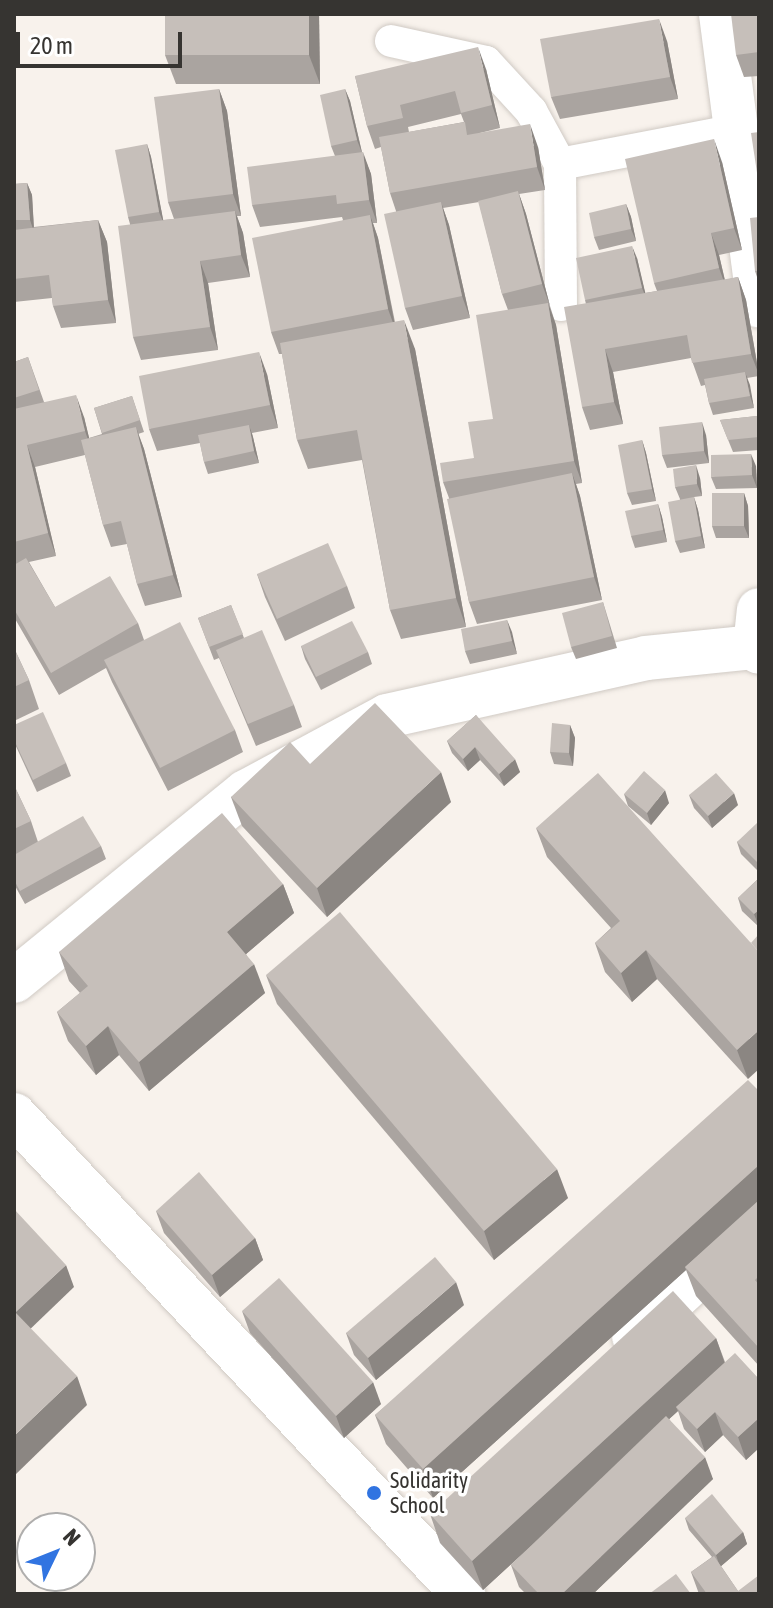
<!DOCTYPE html>
<html>
<head>
<meta charset="utf-8">
<style>
  body { margin:0 }
  #map { position:relative; width:773px; height:1608px; overflow:hidden; background:#f8f2ec; font-family:"Asap Condensed",sans-serif }
  div>[style] { position:absolute }
  [style*='--x'] { left:calc(var(--x)*1px); top:calc(var(--y)*1px); width:calc(var(--w)*1px); rotate:calc(var(--a)*1deg) }
  .roads { filter:drop-shadow(0 0 2px #d0cac4) drop-shadow(0 0 2px #d0cac4) }
  .service>* { height:32px; margin:-16px; padding:0 16px; transform-origin:16px; border-radius:16px; background:#fff }
  .minor>* { height:44px; margin:-22px; padding:0 22px; transform-origin:22px; border-radius:22px; background:#fff }
  .wall>* { inset:0; background:#aaa4a0 }
  .shaded-wall>* { inset:0; background:#8b8682 }
  .building>* { inset:0; background:#c6bfba }
  .dots>* { width:22px; height:22px; translate:-50% -50%; box-sizing:border-box; border:4px solid #fff; border-radius:50% }
  span { translate:-50% -50%; white-space:nowrap; text-align:center; line-height:1.15; -webkit-text-stroke:7px #fff; paint-order:stroke }
  .poi-label { font-size:22px; color:#363431 }
  .left { translate:0 -50%; text-align:left }
  .frame { position:absolute; inset:0; border:16px solid #363431; pointer-events:none }
  .north { position:absolute; left:16px; top:1512px; width:80px; height:80px; box-sizing:border-box; background:#fff; border:2px solid #afaead; border-radius:50%; rotate:47deg; font-size:22px; font-weight:700; line-height:32px; text-align:center; color:#363431 }
  .north::after { content:''; display:block; margin:auto; width:28px; height:36px; background:#3174e1; clip-path:polygon(50% 0,100% 100%,50% 72%,0 100%) }
  .scale { position:absolute; left:16px; top:32px; width:166px; height:36px; box-sizing:border-box; border:4px solid #363431; border-top:0; padding-left:10px; font-size:24px; line-height:28px; white-space:nowrap; color:#363431; -webkit-text-stroke:6px #fff; paint-order:stroke }
</style>
</head>
<body>
<div id="map">
  <div class="roads">
    <div class="service">
      <i style="--x:391;--y:41;--w:97;--a:12.5"></i>
      <i style="--x:486;--y:62;--w:67;--a:47.4"></i>
      <i style="--x:531;--y:111;--w:60;--a:61.3"></i>
      <i style="--x:560;--y:164;--w:141;--a:89.6"></i>
      <i style="--x:560;--y:164;--w:180;--a:-10.9"></i>
    </div>
    <div class="minor">
      <i style="--x:721;--y:14;--w:294;--a:82.6"></i>
      <i style="--x:755;--y:647;--w:37;--a:-84"></i>
      <i style="--x:14;--y:981;--w:299;--a:-39.2"></i>
      <i style="--x:246;--y:792;--w:160;--a:-28.3"></i>
      <i style="--x:387;--y:716;--w:265;--a:-12.6"></i>
      <i style="--x:646;--y:658;--w:110;--a:-5.8"></i>
      <i style="--x:755;--y:647;--w:6;--a:51"></i>
      <i style="--x:14;--y:1115;--w:657;--a:46.85"></i>
      <i style="--x:634;--y:1336;--w:170;--a:-42.6"></i>
    </div>
  </div>
  <div class="wall">
    <i style="clip-path:polygon(165px 14px,319px 14px,320px 84px,176px 84px,165px 55px)"></i>
    <i style="clip-path:polygon(759px 14px,759px 76px,744px 77px,736px 55px)"></i>
    <i style="clip-path:polygon(667px 41px,678px 99px,560px 119px,551px 97px)"></i>
    <i style="clip-path:polygon(evenodd,486px 69px,500px 128px,480px 133px,538px 147px,545px 190px,519px 194px,526px 214px,550px 306px,556px 325px,582px 483px,576px 484px,580px 496px,602px 600px,477px 624px,469px 602px,449px 498px,443px 482px,474px 458px,493px 419px,508px 310px,502px 294px,479px 202px,443px 208px,449px 225px,470px 318px,413px 330px,405px 308px,396px 211px,390px 193px,381px 147px,375px 149px,367px 126px,355px 76px,486px 69px,461px 114px,464px 122px,409px 132px,408px 127px,461px 114px)"></i>
    <i style="clip-path:polygon(219px 89px,227px 111px,241px 216px,237px 216px,243px 233px,250px 277px,208px 283px,218px 350px,141px 360px,133px 337px,130px 224px,128px 217px,147px 144px,151px 157px,163px 220px,174px 219px,168px 202px)"></i>
    <i style="clip-path:polygon(345px 89px,350px 101px,362px 152px,371px 174px,377px 223px,373px 223px,378px 238px,395px 322px,415px 349px,466px 627px,401px 639px,390px 610px,362px 460px,308px 469px,297px 440px,282px 354px,279px 354px,271px 332px,343px 220px,342px 217px,260px 227px,252px 205px,335px 156px,331px 146px)"></i>
    <i style="clip-path:polygon(722px 162px,742px 250px,719px 255px,725px 280px,738px 277px,746px 300px,759px 374px,759px 376px,747px 378px,754px 408px,713px 415px,709px 403px,705px 385px,701px 386px,691px 358px,613px 372px,623px 424px,590px 430px,582px 407px,586px 304px,585px 300px,637px 258px,645px 293px,657px 291px,654px 283px)"></i>
    <i style="clip-path:polygon(27px 183px,32px 195px,34px 227px,98px 220px,107px 242px,116px 323px,61px 328px,53px 306px,52px 298px,14px 302px,14px 184px)"></i>
    <i style="clip-path:polygon(626px 204px,631px 217px,636px 241px,599px 250px,594px 237px)"></i>
    <i style="clip-path:polygon(759px 217px,759px 283px,755px 271px)"></i>
    <i style="clip-path:polygon(28px 357px,44px 402px,84px 417px,89px 438px,102px 434px,94px 408px,132px 396px,144px 432px,138px 434px,144px 449px,182px 597px,145px 606px,137px 584px,127px 544px,111px 547px,103px 525px,85px 455px,35px 467px,56px 556px,29px 562px,55px 607px,138px 623px,144px 640px,235px 730px,243px 752px,168px 791px,112px 682px,106px 668px,59px 695px,14px 617px,14px 362px)"></i>
    <i style="clip-path:polygon(267px 374px,278px 428px,252px 433px,259px 463px,208px 474px,204px 462px,200px 443px,157px 451px,149px 429px)"></i>
    <i style="clip-path:polygon(757px 416px,759px 421px,759px 450px,733px 452px,720px 420px)"></i>
    <i style="clip-path:polygon(706px 435px,709px 463px,667px 468px,662px 455px)"></i>
    <i style="clip-path:polygon(642px 440px,646px 453px,656px 501px,632px 505px,627px 493px)"></i>
    <i style="clip-path:polygon(756px 466px,757px 488px,716px 489px,711px 477px)"></i>
    <i style="clip-path:polygon(700px 478px,702px 496px,694px 497px,698px 510px,705px 548px,680px 553px,675px 541px,680px 499px,675px 487px)"></i>
    <i style="clip-path:polygon(744px 493px,748px 506px,749px 538px,716px 538px,712px 526px)"></i>
    <i style="clip-path:polygon(658px 504px,662px 517px,667px 542px,635px 548px,631px 536px)"></i>
    <i style="clip-path:polygon(257px 574px,347px 586px,355px 608px,285px 641px,265px 597px)"></i>
    <i style="clip-path:polygon(603px 602px,617px 648px,576px 659px,571px 647px)"></i>
    <i style="clip-path:polygon(231px 605px,244px 638px,294px 705px,302px 727px,256px 746px,219px 658px,214px 660px,198px 618px)"></i>
    <i style="clip-path:polygon(507px 620px,517px 654px,470px 664px,465px 651px)"></i>
    <i style="clip-path:polygon(301px 646px,368px 652px,372px 664px,321px 690px,305px 659px)"></i>
    <i style="clip-path:polygon(14px 648px,29px 680px,39px 709px,14px 721px)"></i>
    <i style="clip-path:polygon(476px 715px,520px 772px,504px 786px,480px 760px,468px 771px,452px 753px,447px 741px)"></i>
    <i style="clip-path:polygon(14px 725px,66px 763px,71px 776px,37px 792px,14px 742px)"></i>
    <i style="clip-path:polygon(570px 725px,575px 738px,573px 766px,554px 764px,550px 752px)"></i>
    <i style="clip-path:polygon(310px 764px,451px 802px,327px 917px,242px 826px,231px 797px)"></i>
    <i style="clip-path:polygon(14px 785px,31px 821px,38px 842px,101px 846px,106px 859px,25px 904px,14px 884px)"></i>
    <i style="clip-path:polygon(624px 794px,669px 803px,651px 825px,628px 806px)"></i>
    <i style="clip-path:polygon(689px 795px,738px 805px,712px 828px,694px 808px)"></i>
    <i style="clip-path:polygon(759px 825px,759px 872px,741px 854px,737px 842px)"></i>
    <i style="clip-path:polygon(536px 828px,751px 943px,748px 1079px,657px 979px,632px 1002px,605px 972px,595px 943px,611px 928px,547px 857px)"></i>
    <i style="clip-path:polygon(759px 878px,759px 927px,742px 911px,738px 898px)"></i>
    <i style="clip-path:polygon(283px 884px,294px 913px,246px 954px,265px 993px,149px 1091px,119px 1055px,96px 1075px,68px 1041px,57px 1012px,80px 993px,69px 981px,59px 952px)"></i>
    <i style="clip-path:polygon(266px 975px,568px 1198px,494px 1260px,277px 1004px)"></i>
    <i style="clip-path:polygon(759px 1091px,759px 1366px,696px 1296px,686px 1270px,433px 1498px,386px 1444px,375px 1415px)"></i>
    <i style="clip-path:polygon(156px 1211px,255px 1238px,263px 1260px,220px 1297px,164px 1233px)"></i>
    <i style="clip-path:polygon(464px 1305px,376px 1380px,354px 1355px,346px 1333px)"></i>
    <i style="clip-path:polygon(242px 1311px,381px 1404px,344px 1438px,250px 1333px)"></i>
    <i style="clip-path:polygon(716px 1338px,725px 1362px,759px 1379px,759px 1448px,746px 1460px,723px 1435px,705px 1452px,684px 1429px,678px 1411px,669px 1419px,713px 1479px,593px 1594px,526px 1594px,519px 1587px,511px 1565px,533px 1544px,483px 1590px,440px 1543px,430px 1514px)"></i>
    <i style="clip-path:polygon(685px 1518px,743px 1532px,747px 1544px,721px 1566px,738px 1591px,759px 1594px,699px 1594px,691px 1572px,712px 1557px,689px 1530px)"></i>
  </div>
  <div class="shaded-wall">
    <i style="clip-path:polygon(309px 14px,319px 14px,320px 84px,309px 55px)"></i>
    <i style="clip-path:polygon(659px 19px,667px 41px,678px 99px,670px 77px)"></i>
    <i style="clip-path:polygon(478px 47px,486px 69px,500px 128px,492px 105px)"></i>
    <i style="clip-path:polygon(219px 89px,227px 111px,241px 216px,233px 194px)"></i>
    <i style="clip-path:polygon(345px 89px,350px 101px,362px 153px,357px 140px)"></i>
    <i style="clip-path:polygon(530px 124px,538px 147px,545px 190px,537px 167px)"></i>
    <i style="clip-path:polygon(714px 139px,722px 162px,742px 250px,734px 228px)"></i>
    <i style="clip-path:polygon(147px 144px,151px 157px,164px 224px,159px 212px)"></i>
    <i style="clip-path:polygon(363px 152px,371px 174px,377px 223px,369px 200px)"></i>
    <i style="clip-path:polygon(27px 183px,32px 195px,34px 232px,30px 220px)"></i>
    <i style="clip-path:polygon(518px 191px,526px 214px,550px 306px,542px 284px)"></i>
    <i style="clip-path:polygon(441px 202px,449px 225px,470px 318px,462px 296px)"></i>
    <i style="clip-path:polygon(626px 204px,631px 217px,636px 241px,631px 229px)"></i>
    <i style="clip-path:polygon(235px 211px,243px 233px,250px 277px,241px 255px)"></i>
    <i style="clip-path:polygon(370px 215px,378px 238px,396px 331px,388px 309px)"></i>
    <i style="clip-path:polygon(98px 220px,107px 242px,116px 323px,108px 300px)"></i>
    <i style="clip-path:polygon(711px 233px,719px 255px,727px 290px,719px 268px)"></i>
    <i style="clip-path:polygon(632px 246px,637px 258px,647px 300px,642px 288px)"></i>
    <i style="clip-path:polygon(200px 261px,208px 283px,218px 350px,210px 327px)"></i>
    <i style="clip-path:polygon(738px 277px,746px 300px,759px 375px,751px 354px)"></i>
    <i style="clip-path:polygon(548px 303px,556px 325px,582px 483px,574px 461px)"></i>
    <i style="clip-path:polygon(404px 320px,415px 349px,466px 627px,456px 598px)"></i>
    <i style="clip-path:polygon(605px 349px,613px 372px,623px 424px,614px 402px)"></i>
    <i style="clip-path:polygon(259px 352px,267px 374px,278px 428px,270px 405px)"></i>
    <i style="clip-path:polygon(745px 372px,750px 385px,754px 408px,750px 396px)"></i>
    <i style="clip-path:polygon(76px 395px,84px 417px,93px 454px,85px 431px)"></i>
    <i style="clip-path:polygon(702px 422px,706px 435px,709px 463px,704px 451px)"></i>
    <i style="clip-path:polygon(249px 425px,253px 437px,259px 463px,254px 451px)"></i>
    <i style="clip-path:polygon(136px 427px,144px 449px,182px 597px,173px 575px)"></i>
    <i style="clip-path:polygon(642px 440px,646px 453px,656px 501px,652px 489px)"></i>
    <i style="clip-path:polygon(27px 445px,35px 467px,56px 556px,48px 533px)"></i>
    <i style="clip-path:polygon(751px 454px,756px 466px,757px 488px,752px 475px)"></i>
    <i style="clip-path:polygon(696px 465px,700px 478px,702px 496px,697px 484px)"></i>
    <i style="clip-path:polygon(572px 473px,580px 496px,602px 600px,594px 577px)"></i>
    <i style="clip-path:polygon(744px 493px,748px 506px,749px 538px,744px 526px)"></i>
    <i style="clip-path:polygon(694px 497px,698px 510px,705px 548px,701px 536px)"></i>
    <i style="clip-path:polygon(658px 504px,662px 517px,667px 542px,663px 530px)"></i>
    <i style="clip-path:polygon(507px 620px,512px 632px,517px 654px,512px 641px)"></i>
    <i style="clip-path:polygon(570px 725px,575px 738px,573px 766px,569px 753px)"></i>
    <i style="clip-path:polygon(475px 747px,480px 760px,468px 771px,463px 759px)"></i>
    <i style="clip-path:polygon(515px 759px,520px 772px,504px 786px,499px 774px)"></i>
    <i style="clip-path:polygon(441px 772px,451px 802px,327px 917px,317px 888px)"></i>
    <i style="clip-path:polygon(665px 790px,669px 803px,651px 825px,647px 813px)"></i>
    <i style="clip-path:polygon(734px 793px,738px 805px,712px 828px,708px 816px)"></i>
    <i style="clip-path:polygon(283px 884px,294px 913px,238px 961px,227px 932px)"></i>
    <i style="clip-path:polygon(759px 910px,759px 927px,754px 914px)"></i>
    <i style="clip-path:polygon(646px 950px,657px 979px,632px 1002px,621px 973px)"></i>
    <i style="clip-path:polygon(254px 964px,265px 993px,149px 1091px,139px 1062px)"></i>
    <i style="clip-path:polygon(108px 1026px,119px 1055px,96px 1075px,86px 1046px)"></i>
    <i style="clip-path:polygon(759px 1030px,759px 1069px,748px 1079px,737px 1050px)"></i>
    <i style="clip-path:polygon(759px 1165px,759px 1204px,685px 1267px,686px 1270px,433px 1498px,423px 1469px)"></i>
    <i style="clip-path:polygon(557px 1169px,568px 1198px,494px 1260px,484px 1231px)"></i>
    <i style="clip-path:polygon(255px 1238px,263px 1260px,220px 1297px,212px 1275px)"></i>
    <i style="clip-path:polygon(66px 1265px,74px 1287px,23px 1336px,14px 1313px)"></i>
    <i style="clip-path:polygon(456px 1282px,464px 1305px,376px 1380px,368px 1358px)"></i>
    <i style="clip-path:polygon(716px 1338px,726px 1367px,676px 1407px,678px 1411px,483px 1590px,472px 1561px)"></i>
    <i style="clip-path:polygon(77px 1376px,87px 1405px,14px 1476px,14px 1436px)"></i>
    <i style="clip-path:polygon(373px 1382px,381px 1404px,344px 1438px,336px 1416px)"></i>
    <i style="clip-path:polygon(715px 1412px,723px 1435px,705px 1452px,697px 1429px)"></i>
    <i style="clip-path:polygon(759px 1418px,759px 1448px,746px 1460px,738px 1437px)"></i>
    <i style="clip-path:polygon(705px 1457px,713px 1479px,593px 1594px,562px 1594px)"></i>
    <i style="clip-path:polygon(743px 1532px,747px 1544px,720px 1567px,716px 1555px)"></i>
  </div>
  <div class="building">
    <i style="clip-path:polygon(165px 14px,309px 14px,309px 55px,165px 55px)"></i>
    <i style="clip-path:polygon(731px 14px,759px 14px,759px 52px,736px 55px)"></i>
    <i style="clip-path:polygon(659px 19px,670px 77px,551px 97px,540px 39px)"></i>
    <i style="clip-path:polygon(478px 47px,492px 105px,461px 113px,455px 91px,400px 105px,403px 118px,367px 126px,355px 76px)"></i>
    <i style="clip-path:polygon(219px 89px,233px 194px,168px 202px,154px 97px)"></i>
    <i style="clip-path:polygon(345px 89px,357px 140px,331px 146px,320px 95px)"></i>
    <i style="clip-path:polygon(465px 122px,467px 135px,530px 124px,537px 167px,390px 193px,379px 137px)"></i>
    <i style="clip-path:polygon(759px 132px,759px 186px,751px 133px)"></i>
    <i style="clip-path:polygon(714px 139px,734px 228px,711px 233px,719px 268px,654px 283px,625px 159px)"></i>
    <i style="clip-path:polygon(147px 144px,159px 212px,128px 217px,115px 150px)"></i>
    <i style="clip-path:polygon(363px 152px,369px 200px,337px 204px,336px 195px,252px 205px,247px 167px)"></i>
    <i style="clip-path:polygon(27px 183px,30px 220px,14px 220px,14px 184px)"></i>
    <i style="clip-path:polygon(518px 191px,542px 284px,502px 294px,478px 201px)"></i>
    <i style="clip-path:polygon(441px 202px,462px 296px,405px 308px,384px 214px)"></i>
    <i style="clip-path:polygon(626px 204px,631px 229px,594px 237px,589px 213px)"></i>
    <i style="clip-path:polygon(235px 211px,241px 255px,200px 261px,210px 327px,133px 337px,118px 226px)"></i>
    <i style="clip-path:polygon(370px 215px,388px 309px,271px 332px,252px 238px)"></i>
    <i style="clip-path:polygon(759px 217px,759px 271px,755px 271px,750px 218px)"></i>
    <i style="clip-path:polygon(98px 220px,108px 300px,53px 306px,49px 275px,14px 279px,14px 230px)"></i>
    <i style="clip-path:polygon(632px 246px,642px 288px,585px 300px,576px 258px)"></i>
    <i style="clip-path:polygon(738px 277px,751px 354px,692px 363px,687px 335px,605px 349px,614px 402px,582px 407px,564px 307px)"></i>
    <i style="clip-path:polygon(548px 303px,574px 461px,443px 482px,440px 463px,474px 458px,468px 422px,493px 419px,476px 315px)"></i>
    <i style="clip-path:polygon(404px 320px,456px 598px,390px 610px,357px 430px,297px 440px,280px 343px)"></i>
    <i style="clip-path:polygon(259px 352px,270px 405px,149px 429px,139px 376px)"></i>
    <i style="clip-path:polygon(28px 357px,39px 390px,14px 398px,14px 362px)"></i>
    <i style="clip-path:polygon(745px 372px,750px 396px,709px 403px,704px 379px)"></i>
    <i style="clip-path:polygon(76px 395px,85px 431px,27px 445px,48px 533px,14px 542px,14px 409px)"></i>
    <i style="clip-path:polygon(132px 396px,140px 420px,102px 433px,94px 408px)"></i>
    <i style="clip-path:polygon(757px 416px,759px 437px,728px 440px,720px 420px)"></i>
    <i style="clip-path:polygon(702px 422px,704px 451px,662px 455px,659px 427px)"></i>
    <i style="clip-path:polygon(249px 425px,254px 451px,204px 462px,198px 435px)"></i>
    <i style="clip-path:polygon(136px 427px,173px 575px,137px 584px,121px 521px,103px 525px,81px 440px)"></i>
    <i style="clip-path:polygon(642px 440px,652px 489px,627px 493px,618px 445px)"></i>
    <i style="clip-path:polygon(751px 454px,752px 475px,711px 477px,711px 455px)"></i>
    <i style="clip-path:polygon(696px 465px,697px 484px,675px 487px,673px 469px)"></i>
    <i style="clip-path:polygon(572px 473px,594px 577px,469px 602px,447px 499px)"></i>
    <i style="clip-path:polygon(712px 493px,744px 493px,744px 526px,712px 526px)"></i>
    <i style="clip-path:polygon(694px 497px,701px 536px,675px 541px,668px 502px)"></i>
    <i style="clip-path:polygon(658px 504px,663px 530px,631px 536px,625px 511px)"></i>
    <i style="clip-path:polygon(328px 543px,347px 586px,277px 619px,257px 574px)"></i>
    <i style="clip-path:polygon(26px 558px,55px 607px,110px 576px,138px 623px,51px 673px,14px 609px,14px 565px)"></i>
    <i style="clip-path:polygon(603px 602px,612px 636px,571px 647px,562px 613px)"></i>
    <i style="clip-path:polygon(231px 605px,243px 634px,209px 647px,198px 618px)"></i>
    <i style="clip-path:polygon(507px 620px,512px 641px,465px 651px,461px 629px)"></i>
    <i style="clip-path:polygon(352px 621px,368px 652px,316px 677px,301px 646px)"></i>
    <i style="clip-path:polygon(180px 622px,235px 730px,160px 768px,104px 660px)"></i>
    <i style="clip-path:polygon(262px 630px,294px 705px,248px 724px,216px 650px)"></i>
    <i style="clip-path:polygon(14px 648px,29px 680px,14px 687px)"></i>
    <i style="clip-path:polygon(375px 703px,441px 772px,317px 888px,231px 797px,290px 742px,310px 764px)"></i>
    <i style="clip-path:polygon(43px 712px,66px 763px,33px 780px,14px 740px,14px 725px)"></i>
    <i style="clip-path:polygon(476px 715px,515px 759px,499px 774px,475px 747px,463px 759px,447px 741px)"></i>
    <i style="clip-path:polygon(552px 723px,570px 725px,569px 753px,550px 752px)"></i>
    <i style="clip-path:polygon(644px 771px,665px 790px,647px 813px,624px 794px)"></i>
    <i style="clip-path:polygon(598px 773px,759px 952px,759px 1030px,737px 1050px,646px 950px,621px 973px,595px 943px,620px 921px,536px 828px)"></i>
    <i style="clip-path:polygon(716px 773px,734px 793px,708px 816px,689px 795px)"></i>
    <i style="clip-path:polygon(14px 785px,31px 821px,14px 829px)"></i>
    <i style="clip-path:polygon(222px 813px,283px 884px,227px 932px,254px 964px,139px 1062px,108px 1026px,86px 1046px,57px 1012px,88px 986px,59px 952px)"></i>
    <i style="clip-path:polygon(83px 816px,101px 846px,20px 891px,14px 880px,14px 855px)"></i>
    <i style="clip-path:polygon(757px 823px,759px 825px,759px 860px,757px 862px,737px 842px)"></i>
    <i style="clip-path:polygon(759px 878px,759px 910px,754px 914px,738px 898px)"></i>
    <i style="clip-path:polygon(340px 912px,557px 1169px,484px 1231px,266px 975px)"></i>
    <i style="clip-path:polygon(759px 934px,759px 952px,751px 943px)"></i>
    <i style="clip-path:polygon(748px 1080px,759px 1091px,759px 1165px,423px 1469px,375px 1415px)"></i>
    <i style="clip-path:polygon(199px 1172px,255px 1238px,212px 1275px,156px 1211px)"></i>
    <i style="clip-path:polygon(759px 1200px,759px 1276px,755px 1280px,759px 1285px,759px 1348px,685px 1267px)"></i>
    <i style="clip-path:polygon(14px 1209px,66px 1265px,15px 1313px,14px 1311px)"></i>
    <i style="clip-path:polygon(435px 1257px,456px 1282px,368px 1358px,346px 1333px)"></i>
    <i style="clip-path:polygon(279px 1278px,373px 1382px,336px 1416px,242px 1311px)"></i>
    <i style="clip-path:polygon(673px 1291px,716px 1338px,472px 1561px,430px 1514px)"></i>
    <i style="clip-path:polygon(14px 1311px,77px 1376px,14px 1436px)"></i>
    <i style="clip-path:polygon(735px 1353px,759px 1379px,759px 1418px,738px 1437px,715px 1412px,697px 1429px,676px 1407px)"></i>
    <i style="clip-path:polygon(666px 1416px,705px 1457px,562px 1594px,539px 1594px,511px 1565px)"></i>
    <i style="clip-path:polygon(712px 1494px,743px 1532px,716px 1555px,685px 1518px)"></i>
    <i style="clip-path:polygon(714px 1556px,738px 1591px,759px 1575px,759px 1594px,707px 1594px,691px 1572px)"></i>
    <i style="clip-path:polygon(676px 1574px,691px 1594px,649px 1594px)"></i>
  </div>
  <div class="dots">
    <i style="left:374px;top:1493px;background:#3174e1"></i>
  </div>
  <div class="poi-label">
    <span class="left" style="left:390px;top:1493px">Solidarity<br>School</span>
  </div>
  <div class="frame"></div>
  <div class="north">N</div>
  <div class="scale">20 m</div>
</div>
</body>
</html>
